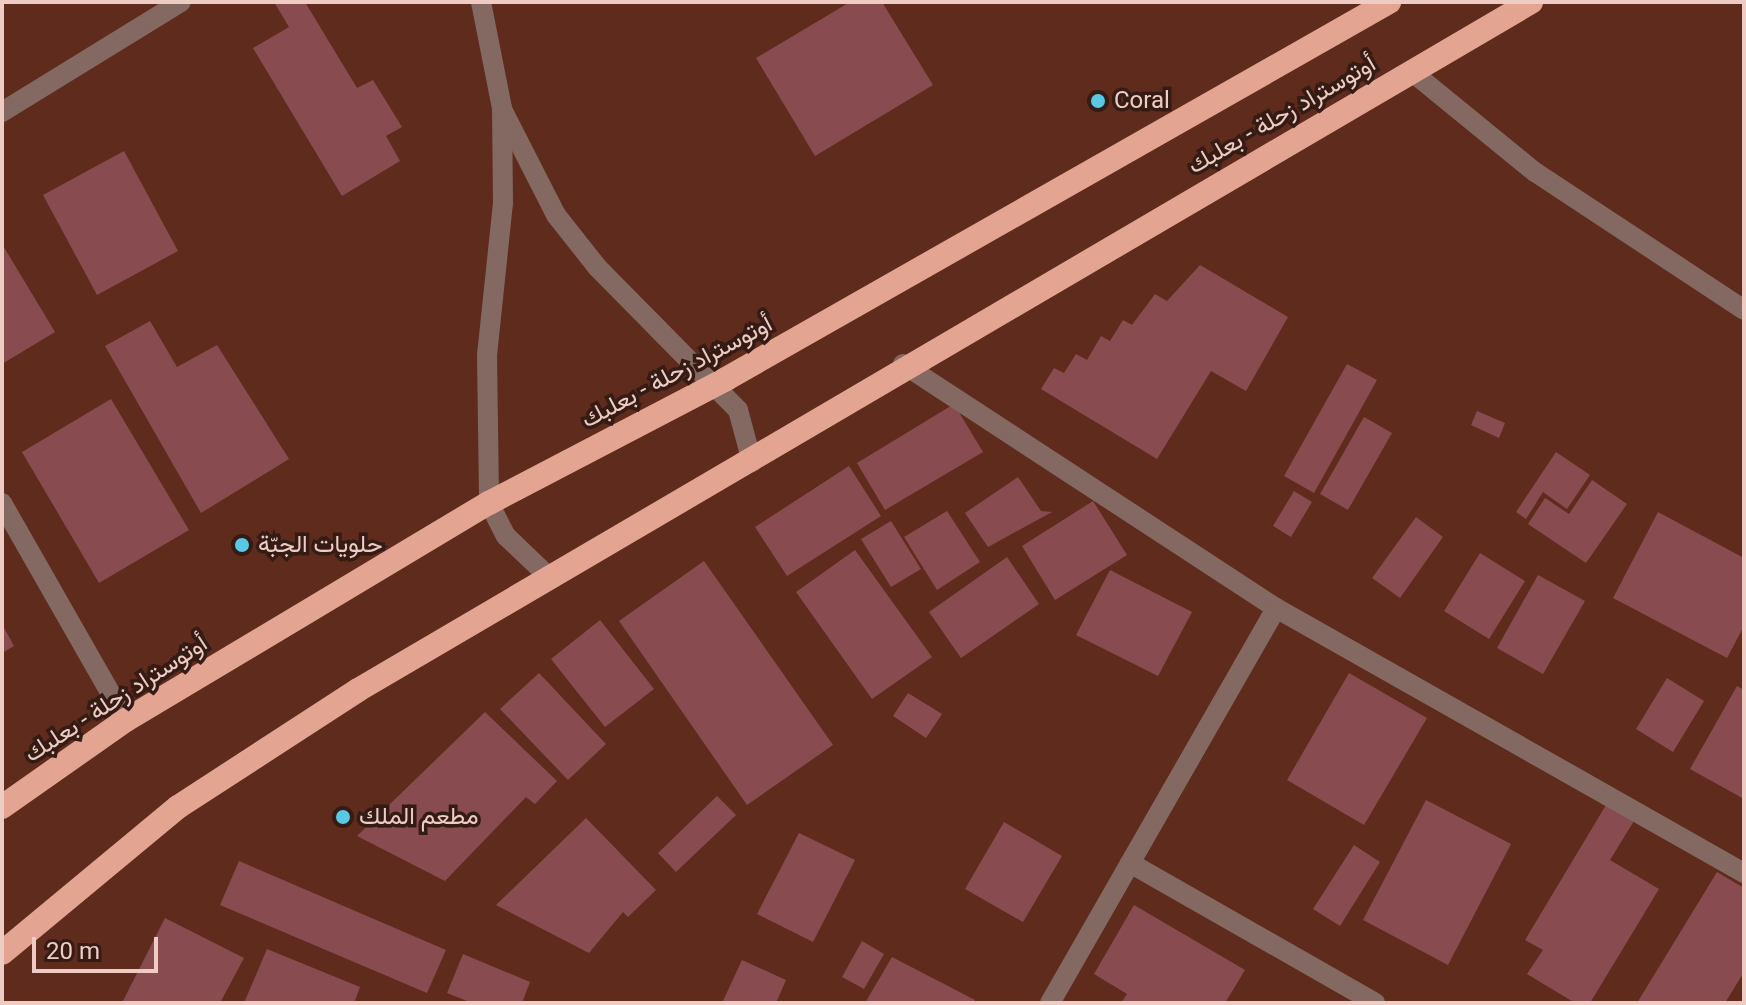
<!DOCTYPE html>
<html>
<head>
<meta charset="utf-8">
<style>
  body { margin:0 }
  #map { position:relative; width:1746px; height:1005px; overflow:hidden; background:#5f2b1c; font-family:Roboto,Vazirmatn,sans-serif }
  div>[style] { position:absolute }
  [style*='--x'] { left:calc(var(--x)*1px); top:calc(var(--y)*1px); width:calc(var(--w)*1px); rotate:calc(var(--a)*1deg) }
  .building>* { inset:0; background:#884c50 }
  .minor>* { height:20px; margin:-10px; padding:0 10px; transform-origin:10px; border-radius:10px; background:#836961 }
  .highway>* { height:24px; margin:-12px; padding:0 12px; transform-origin:12px; border-radius:12px; background:#e3a492 }
  .dots>* { width:22px; height:22px; translate:-50% -50%; box-sizing:border-box; border:4px solid #341c15; border-radius:50% }
  span { translate:-50% -50%; white-space:nowrap; text-align:center; line-height:1.15; -webkit-text-stroke:7px #341c15; paint-order:stroke }
  .poi-label { font-size:24px; color:#eeccc3 }
  .left { translate:0 -50%; text-align:left }
  .street-label { font-size:24px; color:#eeccc3 }
  .frame { position:absolute; inset:0; border:4px solid #eeccc3; pointer-events:none }
  .scale { position:absolute; left:32px; top:937px; width:126px; height:36px; box-sizing:border-box; border:4px solid #eeccc3; border-top:0; padding-left:10px; font-size:24px; line-height:28px; white-space:nowrap; color:#eeccc3; -webkit-text-stroke:6px #341c15; paint-order:stroke }
</style>
</head>
<body>
<div id="map">
  <div class="building">
    <i style="clip-path:polygon(274px 2px,305px 2px,357px 88px,373px 80px,402px 127px,386px 136px,400px 161px,342px 196px,253px 48px,289px 27px)"></i>
    <i style="clip-path:polygon(850px 2px,882px 2px,933px 85px,815px 156px,756px 58px)"></i>
    <i style="clip-path:polygon(124px 151px,178px 251px,97px 295px,43px 195px)"></i>
    <i style="clip-path:polygon(2px 244px,55px 332px,2px 364px)"></i>
    <i style="clip-path:polygon(1200px 265px,1288px 317px,1246px 391px,1211px 371px,1157px 459px,1041px 389px,1054px 368px,1064px 373px,1076px 354px,1087px 360px,1101px 336px,1110px 341px,1123px 320px,1132px 325px,1155px 294px,1167px 301px)"></i>
    <i style="clip-path:polygon(150px 321px,177px 367px,217px 345px,289px 459px,201px 513px,105px 346px)"></i>
    <i style="clip-path:polygon(1347px 364px,1377px 380px,1314px 493px,1284px 476px)"></i>
    <i style="clip-path:polygon(111px 399px,189px 530px,99px 583px,22px 452px)"></i>
    <i style="clip-path:polygon(954px 404px,983px 452px,885px 510px,857px 463px)"></i>
    <i style="clip-path:polygon(1477px 411px,1505px 423px,1499px 438px,1471px 425px)"></i>
    <i style="clip-path:polygon(1364px 417px,1392px 433px,1348px 510px,1320px 494px)"></i>
    <i style="clip-path:polygon(1556px 452px,1590px 475px,1567px 509px,1543px 492px,1526px 519px,1516px 512px)"></i>
    <i style="clip-path:polygon(849px 466px,881px 516px,787px 576px,755px 527px)"></i>
    <i style="clip-path:polygon(1018px 477px,1041px 511px,1052px 512px,988px 547px,965px 513px)"></i>
    <i style="clip-path:polygon(1592px 480px,1627px 504px,1586px 563px,1528px 524px,1545px 498px,1569px 514px)"></i>
    <i style="clip-path:polygon(1294px 491px,1312px 502px,1291px 537px,1273px 526px)"></i>
    <i style="clip-path:polygon(1093px 501px,1127px 555px,1055px 600px,1022px 546px)"></i>
    <i style="clip-path:polygon(947px 511px,980px 562px,937px 590px,904px 537px)"></i>
    <i style="clip-path:polygon(1658px 512px,1744px 558px,1744px 626px,1727px 658px,1613px 598px)"></i>
    <i style="clip-path:polygon(1416px 517px,1443px 537px,1400px 598px,1372px 578px)"></i>
    <i style="clip-path:polygon(891px 521px,921px 569px,891px 587px,861px 539px)"></i>
    <i style="clip-path:polygon(855px 550px,932px 657px,872px 699px,796px 592px)"></i>
    <i style="clip-path:polygon(1480px 553px,1525px 581px,1489px 639px,1444px 611px)"></i>
    <i style="clip-path:polygon(1007px 557px,1039px 604px,961px 658px,929px 612px)"></i>
    <i style="clip-path:polygon(704px 561px,833px 745px,747px 805px,619px 621px)"></i>
    <i style="clip-path:polygon(1110px 570px,1192px 612px,1158px 676px,1076px 635px)"></i>
    <i style="clip-path:polygon(1538px 575px,1585px 601px,1543px 674px,1497px 648px)"></i>
    <i style="clip-path:polygon(600px 620px,654px 689px,605px 727px,551px 659px)"></i>
    <i style="clip-path:polygon(2px 624px,14px 646px,2px 653px)"></i>
    <i style="clip-path:polygon(539px 673px,606px 744px,568px 780px,500px 709px)"></i>
    <i style="clip-path:polygon(1349px 673px,1427px 718px,1364px 825px,1287px 780px)"></i>
    <i style="clip-path:polygon(1667px 678px,1704px 701px,1673px 752px,1636px 729px)"></i>
    <i style="clip-path:polygon(1737px 686px,1744px 690px,1744px 799px,1690px 769px)"></i>
    <i style="clip-path:polygon(908px 693px,942px 714px,926px 738px,893px 716px)"></i>
    <i style="clip-path:polygon(485px 712px,557px 781px,535px 804px,526px 797px,445px 881px,357px 836px)"></i>
    <i style="clip-path:polygon(717px 796px,736px 815px,676px 872px,658px 853px)"></i>
    <i style="clip-path:polygon(1426px 800px,1511px 844px,1448px 965px,1363px 920px)"></i>
    <i style="clip-path:polygon(1609px 800px,1637px 816px,1610px 860px,1659px 889px,1590px 1003px,1575px 1003px,1527px 974px,1543px 950px,1525px 940px)"></i>
    <i style="clip-path:polygon(586px 818px,656px 890px,628px 917px,623px 912px,589px 953px,496px 905px)"></i>
    <i style="clip-path:polygon(1004px 822px,1062px 856px,1023px 922px,965px 889px)"></i>
    <i style="clip-path:polygon(799px 833px,855px 860px,813px 942px,757px 914px)"></i>
    <i style="clip-path:polygon(1354px 845px,1380px 862px,1340px 926px,1313px 909px)"></i>
    <i style="clip-path:polygon(239px 861px,446px 950px,427px 993px,220px 905px)"></i>
    <i style="clip-path:polygon(1717px 872px,1744px 888px,1744px 972px,1725px 1003px,1637px 1003px)"></i>
    <i style="clip-path:polygon(1134px 905px,1245px 970px,1225px 1003px,1121px 1003px,1127px 994px,1094px 974px)"></i>
    <i style="clip-path:polygon(165px 918px,244px 958px,220px 1003px,122px 1003px)"></i>
    <i style="clip-path:polygon(862px 941px,884px 954px,864px 989px,842px 977px)"></i>
    <i style="clip-path:polygon(267px 949px,360px 987px,354px 1003px,244px 1003px)"></i>
    <i style="clip-path:polygon(463px 954px,530px 982px,522px 1003px,472px 1003px,447px 993px)"></i>
    <i style="clip-path:polygon(892px 957px,975px 1000px,973px 1003px,865px 1003px)"></i>
    <i style="clip-path:polygon(742px 960px,786px 980px,776px 1003px,722px 1003px)"></i>
  </div>
  <div class="minor">
    <i style="--x:481;--y:2;--w:108;--a:78.8"></i>
    <i style="--x:502;--y:108;--w:95;--a:89.4"></i>
    <i style="--x:503;--y:203;--w:152;--a:96"></i>
    <i style="--x:487;--y:354;--w:149;--a:89.2"></i>
    <i style="--x:489;--y:503;--w:37;--a:63"></i>
    <i style="--x:506;--y:536;--w:61;--a:43.7"></i>
    <i style="--x:1411;--y:71;--w:160;--a:39.2"></i>
    <i style="--x:1535;--y:172;--w:250;--a:33.4"></i>
    <i style="--x:503;--y:111;--w:117;--a:63"></i>
    <i style="--x:556;--y:215;--w:66;--a:51.7"></i>
    <i style="--x:597;--y:267;--w:201;--a:45.4"></i>
    <i style="--x:738;--y:410;--w:54;--a:74.9"></i>
    <i style="--x:2;--y:112;--w:210;--a:-31.6"></i>
    <i style="--x:903;--y:364;--w:446;--a:33.2"></i>
    <i style="--x:1276;--y:608;--w:538;--a:29.52"></i>
    <i style="--x:2;--y:503;--w:250;--a:60.3"></i>
    <i style="--x:1130;--y:863;--w:282;--a:29.7"></i>
    <i style="--x:1050;--y:1003;--w:455;--a:-60.2"></i>
  </div>
  <div class="highway">
    <i style="--x:2;--y:807;--w:151;--a:-35.1"></i>
    <i style="--x:126;--y:720;--w:423;--a:-30.9"></i>
    <i style="--x:489;--y:503;--w:267;--a:-27.6"></i>
    <i style="--x:726;--y:379;--w:763;--a:-29.62"></i>
    <i style="--x:2;--y:953;--w:229;--a:-39.7"></i>
    <i style="--x:178;--y:807;--w:215;--a:-33"></i>
    <i style="--x:358;--y:690;--w:1360;--a:-30.39"></i>
  </div>
  <div class="dots">
    <i style="left:1098px;top:101px;background:#58c8e4"></i>
    <i style="left:242px;top:545px;background:#58c8e4"></i>
    <i style="left:343px;top:817px;background:#58c8e4"></i>
  </div>
  <div class="poi-label">
    <span class="left" style="left:1114px;top:101px">Coral</span>
    <span class="left" style="left:258px;top:545px">حلويات الجبّة</span>
    <span class="left" style="left:359px;top:817px">مطعم الملك</span>
  </div>
  <div class="street-label">
    <span style="left:1282px;top:115px;rotate:-30deg">أوتوستراد زحلة - بعلبك</span>
    <span style="left:677px;top:372px;rotate:-28deg">أوتوستراد زحلة - بعلبك</span>
    <span style="left:116px;top:699px;rotate:-33deg">أوتوستراد زحلة - بعلبك</span>
  </div>
  <div class="frame"></div>
  <div class="scale">20 m</div>
</div>
</body>
</html>
